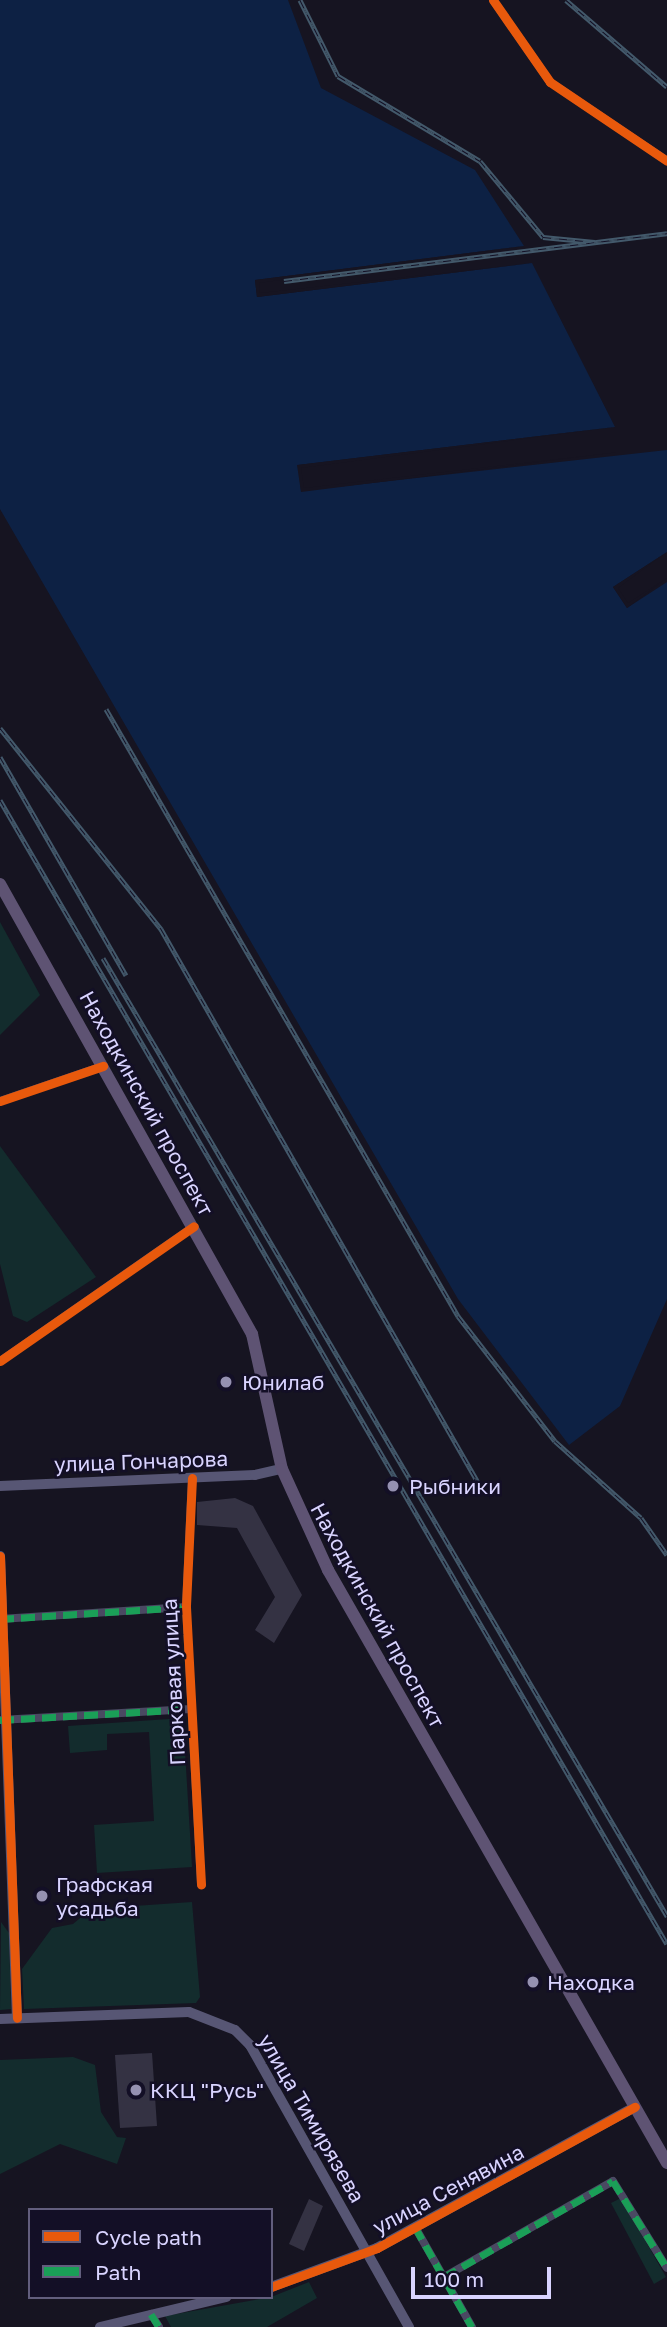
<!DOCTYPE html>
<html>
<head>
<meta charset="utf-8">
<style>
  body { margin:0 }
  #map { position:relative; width:667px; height:2327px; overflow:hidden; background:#161421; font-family:"Golos Text",sans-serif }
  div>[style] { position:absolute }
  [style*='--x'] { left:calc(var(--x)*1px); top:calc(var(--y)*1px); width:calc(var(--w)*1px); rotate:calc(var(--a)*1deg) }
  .green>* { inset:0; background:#132c2d }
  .water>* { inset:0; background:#0d2144 }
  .pier>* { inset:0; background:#161421 }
  .building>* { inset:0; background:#343243 }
  .street>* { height:8px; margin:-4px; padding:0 4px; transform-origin:4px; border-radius:4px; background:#4a4962 }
  .secondary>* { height:10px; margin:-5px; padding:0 5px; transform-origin:5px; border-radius:5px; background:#575674 }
  .primary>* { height:12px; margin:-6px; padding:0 6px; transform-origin:6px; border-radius:6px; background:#5e5373 }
  .rail>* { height:5px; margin-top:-2.5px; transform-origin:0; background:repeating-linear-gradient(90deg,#130f26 0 8px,#43596b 0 16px); box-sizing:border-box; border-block:2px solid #43596b }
  .quiet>* { height:7px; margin-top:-3.5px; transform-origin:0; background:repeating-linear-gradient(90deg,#1a9f57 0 14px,transparent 0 21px) }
  .cycleway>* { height:9px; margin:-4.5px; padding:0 4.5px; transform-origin:4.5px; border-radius:4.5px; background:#e8590c }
  .dots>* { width:19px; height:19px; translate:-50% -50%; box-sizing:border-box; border:4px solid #130f26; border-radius:50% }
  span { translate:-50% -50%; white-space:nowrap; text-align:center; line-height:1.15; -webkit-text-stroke:5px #130f26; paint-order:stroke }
  .street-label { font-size:21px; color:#d9d4ff }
  .poi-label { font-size:21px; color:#d9d4ff }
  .left { translate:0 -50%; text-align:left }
  .legend { position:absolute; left:28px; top:2208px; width:245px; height:91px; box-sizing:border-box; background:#130f26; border:2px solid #625e7d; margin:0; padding:9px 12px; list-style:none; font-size:21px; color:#d9d4ff }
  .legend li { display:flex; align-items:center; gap:14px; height:35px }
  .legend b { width:35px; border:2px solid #625e7d }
  .scale { position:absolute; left:411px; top:2267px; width:140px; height:32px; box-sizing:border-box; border:4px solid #d9d4ff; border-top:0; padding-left:9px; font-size:21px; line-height:24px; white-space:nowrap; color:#d9d4ff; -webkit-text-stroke:5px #130f26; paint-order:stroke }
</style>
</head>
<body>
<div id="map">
  <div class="green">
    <i style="clip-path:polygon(0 922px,40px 995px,0 1035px)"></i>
    <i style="clip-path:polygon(0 1146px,96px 1277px,27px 1322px,13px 1316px,0 1264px)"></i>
    <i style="clip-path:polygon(183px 1718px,192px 1867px,97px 1873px,94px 1825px,154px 1821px,149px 1732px,107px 1734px,107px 1750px,70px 1753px,68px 1726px)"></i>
    <i style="clip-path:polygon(192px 1902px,200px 1997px,196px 2003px,24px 2009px,22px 1969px,52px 1928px,73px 1924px,91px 1909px)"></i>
    <i style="clip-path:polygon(1px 1922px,9px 1933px,11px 2009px,0 2010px)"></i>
    <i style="clip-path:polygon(73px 2057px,95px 2065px,101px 2112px,117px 2137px,126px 2138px,117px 2164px,60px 2144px,0 2174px,0 2060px)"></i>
    <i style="clip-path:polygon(621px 2198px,666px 2277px,654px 2284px,611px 2203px)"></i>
    <i style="clip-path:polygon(309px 2282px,317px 2298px,267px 2327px,171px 2327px,165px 2316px,271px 2297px)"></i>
  </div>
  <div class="water">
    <i style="clip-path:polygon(0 0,288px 0,321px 88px,475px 170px,524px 246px,255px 280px,257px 297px,532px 263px,615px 427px,298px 465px,301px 491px,667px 450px,667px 552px,613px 587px,627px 608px,667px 582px,667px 1299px,620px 1406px,569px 1445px,458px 1299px,0 509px)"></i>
  </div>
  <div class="pier">
    <i style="clip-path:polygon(524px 246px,259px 283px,260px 293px,532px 263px,257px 297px,255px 280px)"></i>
    <i style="clip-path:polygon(615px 427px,301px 468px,304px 488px,619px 452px,301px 492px,297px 465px)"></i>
    <i style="clip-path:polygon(667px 552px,618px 588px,628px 603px,667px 578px,627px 608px,613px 587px)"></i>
  </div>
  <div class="building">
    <i style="clip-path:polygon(235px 1498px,253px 1506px,302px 1595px,274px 1643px,255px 1630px,275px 1597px,237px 1528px,197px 1525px,197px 1502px)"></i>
    <i style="clip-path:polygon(152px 2053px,157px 2126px,120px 2128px,115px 2055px)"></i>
    <i style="clip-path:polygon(309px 2199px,323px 2206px,304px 2251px,289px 2244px)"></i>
  </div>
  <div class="street">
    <i style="--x:493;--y:0;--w:100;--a:55.2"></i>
    <i style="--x:550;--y:82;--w:141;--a:34"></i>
    <i style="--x:0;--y:1101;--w:109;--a:-18.8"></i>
    <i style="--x:0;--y:1361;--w:236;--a:-34.8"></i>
    <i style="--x:192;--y:1478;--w:129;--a:92.7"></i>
    <i style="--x:186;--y:1607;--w:278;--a:86.9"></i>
    <i style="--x:0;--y:1619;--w:186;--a:-3.7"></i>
    <i style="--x:0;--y:1720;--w:191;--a:-3.3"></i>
    <i style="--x:415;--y:2227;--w:115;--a:60.3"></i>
    <i style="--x:444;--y:2277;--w:194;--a:-29.6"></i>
    <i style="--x:613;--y:2181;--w:102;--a:58.2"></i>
    <i style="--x:151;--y:2314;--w:15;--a:58"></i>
  </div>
  <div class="secondary">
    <i style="--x:0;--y:1486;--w:255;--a:-2.5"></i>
    <i style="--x:255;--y:1475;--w:28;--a:-13"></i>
    <i style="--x:0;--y:1556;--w:462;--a:87.9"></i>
    <i style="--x:0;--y:2019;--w:189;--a:-2.1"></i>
    <i style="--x:189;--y:2012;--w:49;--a:21.4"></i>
    <i style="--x:235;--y:2030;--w:21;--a:45"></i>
    <i style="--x:250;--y:2045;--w:324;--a:60.6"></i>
    <i style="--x:271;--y:2287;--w:113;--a:-20.2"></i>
    <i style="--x:377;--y:2248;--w:294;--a:-28.7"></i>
    <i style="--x:100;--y:2327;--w:130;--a:-13.4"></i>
  </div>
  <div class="primary">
    <i style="--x:0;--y:884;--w:516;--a:60.75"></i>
    <i style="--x:252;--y:1334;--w:138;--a:77.5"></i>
    <i style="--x:282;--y:1469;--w:111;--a:65.5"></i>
    <i style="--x:328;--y:1570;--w:683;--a:60.24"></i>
  </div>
  <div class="rail">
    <i style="--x:300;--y:0;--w:85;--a:63.4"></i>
    <i style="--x:338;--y:76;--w:165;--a:30.9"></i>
    <i style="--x:480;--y:161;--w:99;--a:50.3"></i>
    <i style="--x:543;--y:237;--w:52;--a:5.5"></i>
    <i style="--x:566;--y:0;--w:133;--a:40.7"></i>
    <i style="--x:284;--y:281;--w:386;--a:-7.1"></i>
    <i style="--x:106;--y:709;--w:702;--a:59.89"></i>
    <i style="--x:458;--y:1316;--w:158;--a:52.2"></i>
    <i style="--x:555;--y:1441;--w:115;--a:41.8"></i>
    <i style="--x:641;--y:1518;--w:45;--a:54.9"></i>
    <i style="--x:0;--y:728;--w:258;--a:51.3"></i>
    <i style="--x:161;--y:929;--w:648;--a:60.19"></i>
    <i style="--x:0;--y:757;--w:252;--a:60"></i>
    <i style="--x:0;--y:800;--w:1324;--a:59.76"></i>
    <i style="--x:103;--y:958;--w:1112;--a:59.51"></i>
  </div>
  <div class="quiet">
    <i style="--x:0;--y:1619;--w:186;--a:-3.7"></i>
    <i style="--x:0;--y:1720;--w:191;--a:-3.3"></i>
    <i style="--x:415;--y:2227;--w:115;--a:60.3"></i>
    <i style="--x:444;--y:2277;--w:194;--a:-29.6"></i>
    <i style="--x:613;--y:2181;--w:102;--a:58.2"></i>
    <i style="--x:151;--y:2314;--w:15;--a:58"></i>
  </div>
  <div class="cycleway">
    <i style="--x:493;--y:0;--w:100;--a:55.2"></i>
    <i style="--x:550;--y:82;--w:141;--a:34"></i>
    <i style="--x:0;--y:1101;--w:109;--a:-18.8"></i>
    <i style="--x:0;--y:1361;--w:236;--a:-34.8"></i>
    <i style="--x:192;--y:1478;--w:129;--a:92.7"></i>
    <i style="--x:186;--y:1607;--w:278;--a:86.9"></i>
    <i style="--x:0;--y:1556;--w:462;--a:87.9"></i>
    <i style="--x:271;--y:2287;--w:113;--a:-20.2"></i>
    <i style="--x:377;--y:2248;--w:294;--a:-28.7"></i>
  </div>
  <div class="dots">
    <i style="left:226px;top:1382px;background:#9591b1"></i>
    <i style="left:393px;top:1486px;background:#9591b1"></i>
    <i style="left:42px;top:1896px;background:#9591b1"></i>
    <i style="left:533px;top:1982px;background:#9591b1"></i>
    <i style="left:136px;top:2090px;background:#9591b1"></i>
  </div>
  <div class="street-label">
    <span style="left:147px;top:1103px;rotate:61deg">Находкинский проспект</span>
    <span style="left:141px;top:1461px;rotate:-2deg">улица Гончарова</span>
    <span style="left:378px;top:1615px;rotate:61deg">Находкинский проспект</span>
    <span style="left:173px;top:1682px;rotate:-93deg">Парковая улица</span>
    <span style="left:312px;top:2118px;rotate:60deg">улица Тимирязева</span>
    <span style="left:448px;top:2189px;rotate:-28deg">улица Сенявина</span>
  </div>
  <div class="poi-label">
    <span class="left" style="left:242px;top:1382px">Юнилаб</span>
    <span class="left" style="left:409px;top:1486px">Рыбники</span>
    <span class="left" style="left:56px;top:1896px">Графская<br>усадьба</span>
    <span class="left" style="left:547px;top:1982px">Находка</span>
    <span class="left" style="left:150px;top:2090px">ККЦ "Русь"</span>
  </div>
  <ul class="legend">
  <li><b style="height:9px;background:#e8590c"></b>Cycle path</li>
  <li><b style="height:9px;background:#1a9f57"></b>Path</li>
  </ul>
  <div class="scale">100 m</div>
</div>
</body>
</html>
